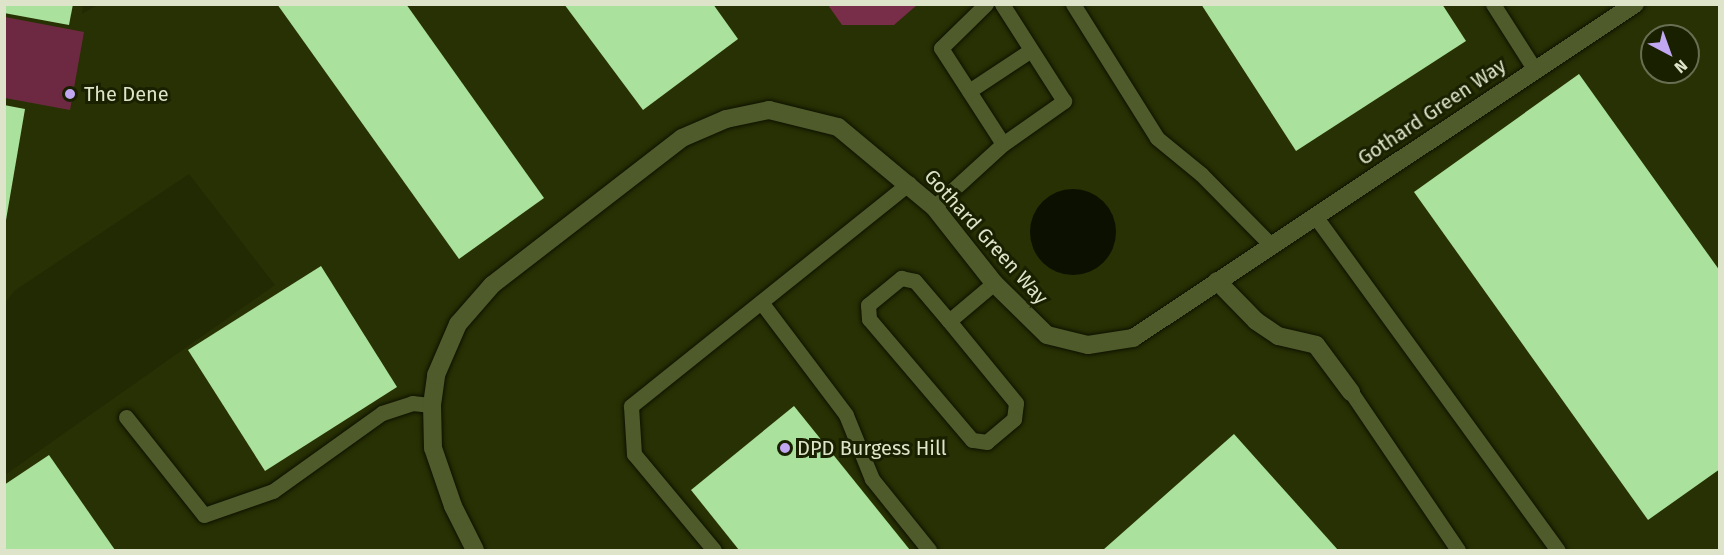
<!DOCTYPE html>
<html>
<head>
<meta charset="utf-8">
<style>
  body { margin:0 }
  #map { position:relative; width:1724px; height:555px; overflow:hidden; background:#222a04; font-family:"Fira Sans",sans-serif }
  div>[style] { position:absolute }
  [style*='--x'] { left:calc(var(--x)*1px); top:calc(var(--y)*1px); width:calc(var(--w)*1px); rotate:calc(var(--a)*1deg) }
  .built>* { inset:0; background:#283103 }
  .green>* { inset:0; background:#6e2942 }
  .forest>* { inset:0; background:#782d49 }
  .water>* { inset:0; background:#0b1000 }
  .round { border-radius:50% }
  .building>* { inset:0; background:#aae19d }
  .roads { filter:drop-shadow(0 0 2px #0d1100) drop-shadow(0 0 2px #0d1100) }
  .lane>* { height:15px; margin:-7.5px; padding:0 7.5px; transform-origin:7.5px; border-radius:7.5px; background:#4f5b2a }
  .street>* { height:18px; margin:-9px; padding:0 9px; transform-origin:9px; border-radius:9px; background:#4f5b2a }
  .dots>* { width:16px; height:16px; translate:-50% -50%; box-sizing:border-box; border:3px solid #192000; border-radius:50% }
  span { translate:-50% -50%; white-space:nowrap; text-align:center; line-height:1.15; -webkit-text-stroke:6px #192000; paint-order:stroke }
  .poi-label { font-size:20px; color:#dde4ca }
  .left { translate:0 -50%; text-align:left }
  .street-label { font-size:20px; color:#dde4ca }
  .frame { position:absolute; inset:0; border:6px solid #dde4ca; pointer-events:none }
  .north { position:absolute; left:1640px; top:24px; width:60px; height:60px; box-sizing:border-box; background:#192000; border:2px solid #676e51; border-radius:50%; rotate:139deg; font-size:16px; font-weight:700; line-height:24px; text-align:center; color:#dde4ca }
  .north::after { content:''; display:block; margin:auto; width:21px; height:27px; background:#c2a8f2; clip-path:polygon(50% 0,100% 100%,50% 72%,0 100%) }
</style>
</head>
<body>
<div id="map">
  <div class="built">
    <i style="clip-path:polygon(evenodd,99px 4px,828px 4px,842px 25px,894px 25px,917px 4px,1719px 5px,1719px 550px,5px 550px,5px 475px,275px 285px,189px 174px,14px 291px,5px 303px,5px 5px,83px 5px,82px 14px,99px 4px,1652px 36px,1688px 36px,1688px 72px,1652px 72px,1652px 36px)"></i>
  </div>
  <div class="green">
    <i style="clip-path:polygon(5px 17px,84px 32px,70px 110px,5px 98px)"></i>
  </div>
  <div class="forest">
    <i style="clip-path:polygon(828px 5px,917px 5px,894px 25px,842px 25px)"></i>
  </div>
  <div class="water">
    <i class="round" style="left:1030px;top:189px;width:86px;height:86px"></i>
  </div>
  <div class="building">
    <i style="clip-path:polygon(4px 4px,73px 4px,69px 25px,4px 13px)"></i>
    <i style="clip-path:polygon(277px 4px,406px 4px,544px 198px,459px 259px)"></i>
    <i style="clip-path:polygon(564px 4px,713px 4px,738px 39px,643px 110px)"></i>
    <i style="clip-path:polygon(1201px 4px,1442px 4px,1466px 41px,1296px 151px)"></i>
    <i style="clip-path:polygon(1579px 74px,1720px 271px,1720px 469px,1648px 520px,1414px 192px)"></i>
    <i style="clip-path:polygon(4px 105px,25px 109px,6px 220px,4px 220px)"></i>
    <i style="clip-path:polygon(321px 266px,397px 387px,265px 471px,188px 350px)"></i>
    <i style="clip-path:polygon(794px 406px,910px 550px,739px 550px,691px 490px)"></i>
    <i style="clip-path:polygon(1234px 434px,1338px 550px,1103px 550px)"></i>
    <i style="clip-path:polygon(49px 455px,115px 550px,4px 550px,4px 485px)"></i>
  </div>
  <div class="roads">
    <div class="lane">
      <i style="--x:986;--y:4;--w:63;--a:135.6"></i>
      <i style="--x:941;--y:48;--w:114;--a:57.1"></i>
      <i style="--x:1073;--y:4;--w:158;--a:57.9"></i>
      <i style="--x:1157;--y:138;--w:57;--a:39.3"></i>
      <i style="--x:1201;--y:174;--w:100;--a:45.4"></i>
      <i style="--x:1493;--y:4;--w:78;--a:57.5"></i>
      <i style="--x:969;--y:91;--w:74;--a:-33.5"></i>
      <i style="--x:934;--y:207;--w:93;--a:-42.4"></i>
      <i style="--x:1003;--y:144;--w:75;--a:-35.2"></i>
      <i style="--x:1064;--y:101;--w:115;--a:-122.6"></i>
      <i style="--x:1315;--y:216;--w:413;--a:54"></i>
      <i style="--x:761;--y:302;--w:141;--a:53"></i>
      <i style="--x:846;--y:415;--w:69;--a:67.9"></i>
      <i style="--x:872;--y:479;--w:91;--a:51.2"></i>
      <i style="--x:949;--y:321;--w:106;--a:50.7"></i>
      <i style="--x:1016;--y:403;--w:16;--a:97"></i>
      <i style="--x:1014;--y:419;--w:35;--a:140"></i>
      <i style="--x:987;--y:442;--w:15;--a:-172"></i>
      <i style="--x:972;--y:440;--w:159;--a:-130.4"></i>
      <i style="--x:869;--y:319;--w:14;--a:-94"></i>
      <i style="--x:868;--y:305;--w:43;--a:-39.3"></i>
      <i style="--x:901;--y:278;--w:14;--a:12"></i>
      <i style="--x:915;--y:281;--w:52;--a:49.6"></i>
      <i style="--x:949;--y:321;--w:59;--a:-40.2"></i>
      <i style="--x:1351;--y:392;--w:191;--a:55.9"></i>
      <i style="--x:126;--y:417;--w:125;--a:51.5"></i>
      <i style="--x:204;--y:515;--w:73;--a:-19.2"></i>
      <i style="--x:273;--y:491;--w:134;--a:-35.6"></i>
      <i style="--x:382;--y:413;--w:32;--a:-18"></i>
      <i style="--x:412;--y:403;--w:20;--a:6"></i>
      <i style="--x:714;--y:550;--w:125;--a:-129.8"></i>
      <i style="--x:634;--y:454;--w:48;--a:-93.6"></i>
      <i style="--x:631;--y:406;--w:356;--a:-38.7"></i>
    </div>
    <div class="street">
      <i style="--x:1217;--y:281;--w:56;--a:45.7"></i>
      <i style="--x:1256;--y:321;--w:27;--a:34"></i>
      <i style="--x:1278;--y:336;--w:39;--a:13"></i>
      <i style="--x:1316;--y:345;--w:59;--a:53.3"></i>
      <i style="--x:475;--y:550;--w:49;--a:-116.6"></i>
      <i style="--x:453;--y:506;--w:61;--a:-109"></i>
      <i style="--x:433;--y:448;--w:43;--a:-91.3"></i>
      <i style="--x:432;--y:405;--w:30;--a:-82"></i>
      <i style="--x:436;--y:375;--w:56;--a:-66.7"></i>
      <i style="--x:458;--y:324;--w:52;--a:-48.9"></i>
      <i style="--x:492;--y:285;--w:240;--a:-37.7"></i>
      <i style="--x:682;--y:138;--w:48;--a:-23.4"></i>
      <i style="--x:726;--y:119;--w:44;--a:-11.8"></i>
      <i style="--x:769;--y:110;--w:71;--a:13.8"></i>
      <i style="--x:838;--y:127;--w:125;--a:39.8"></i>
      <i style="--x:934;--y:207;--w:97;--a:51.7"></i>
      <i style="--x:994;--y:283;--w:74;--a:44.5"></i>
      <i style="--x:1047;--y:335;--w:42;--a:13.7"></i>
      <i style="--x:1088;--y:345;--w:46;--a:-8.8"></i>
      <i style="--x:1133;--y:338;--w:603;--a:-33.64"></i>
    </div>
  </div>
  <div class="dots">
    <i style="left:70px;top:94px;background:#c2a8f2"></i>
    <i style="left:785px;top:448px;background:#c2a8f2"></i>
  </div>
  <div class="poi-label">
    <span class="left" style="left:84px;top:94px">The Dene</span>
    <span class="left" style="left:797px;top:448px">DPD Burgess Hill</span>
  </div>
  <div class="street-label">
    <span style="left:1432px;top:112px;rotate:-34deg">Gothard Green Way</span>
    <span style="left:986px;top:237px;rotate:48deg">Gothard Green Way</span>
  </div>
  <div class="frame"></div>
  <div class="north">N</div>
</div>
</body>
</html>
